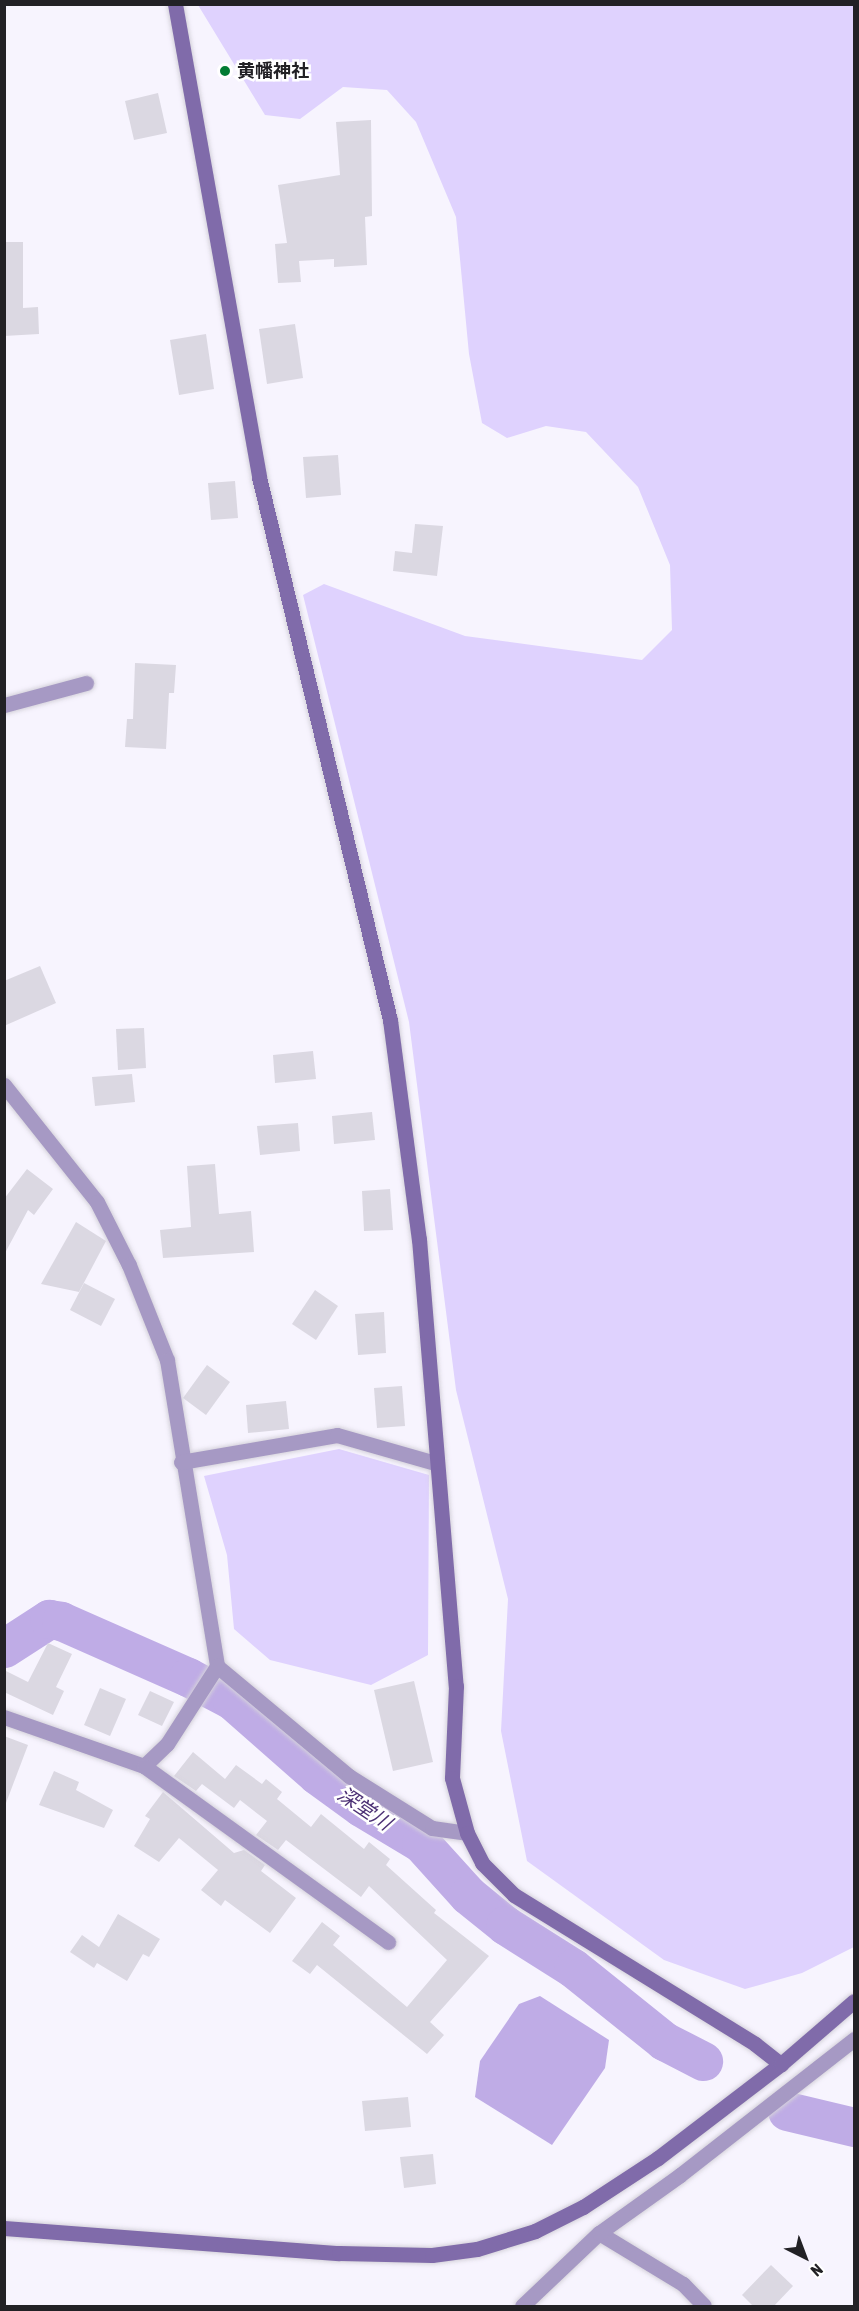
<!DOCTYPE html>
<html>
<head>
<meta charset="utf-8">
<style>
  body { margin:0 }
  #map { position:relative; width:859px; height:2311px; overflow:hidden; background:#f7f4fe; font-family:"Asap Condensed","Noto Sans JP",sans-serif }
  div>[style] { position:absolute }
  [style*='--x'] { left:calc(var(--x)*1px); top:calc(var(--y)*1px); width:calc(var(--w)*1px); rotate:calc(var(--a)*1deg) }
  .green>* { inset:0; background:#dfd2fe }
  .water>* { inset:0; background:#bface6 }
  .river>* { height:39px; margin:-19.5px; padding:0 19.5px; transform-origin:19.5px; border-radius:19.5px; background:#bface6 }
  .building>* { inset:0; background:#dbd8e2 }
  .roads { filter:drop-shadow(0 0 2px #d5d2db) drop-shadow(0 0 2px #d5d2db) }
  .street>* { height:15px; margin:-7.5px; padding:0 7.5px; transform-origin:7.5px; border-radius:7.5px; background:#a699c4 }
  .secondary>* { height:15px; margin:-7.5px; padding:0 7.5px; transform-origin:7.5px; border-radius:7.5px; background:#806baa }
  .dots>* { width:16px; height:16px; translate:-50% -50%; box-sizing:border-box; border:3px solid #fff; border-radius:50% }
  span { translate:-50% -50%; white-space:nowrap; text-align:center; line-height:1.15; -webkit-text-stroke:5px #fff; paint-order:stroke }
  .poi-label { font-size:18px; color:#222125; font-weight:700 }
  .left { translate:0 -50%; text-align:left }
  .water-label { font-size:20px; color:#4c3175; font-style:italic }
  .frame { position:absolute; inset:0; border:6px solid #222125; pointer-events:none }
  .north { position:absolute; left:775px; top:2227px; width:60px; height:60px; -webkit-text-stroke:4px #fff; paint-order:stroke; rotate:138deg; font-size:16px; font-weight:700; line-height:24px; text-align:center; color:#222125 }
  .north::after { content:''; display:block; margin:auto; width:21px; height:27px; background:#222125; clip-path:polygon(50% 0,100% 100%,50% 72%,0 100%) }
</style>
</head>
<body>
<div id="map">
  <div class="green">
    <i style="clip-path:polygon(198px 5px,854px 5px,854px 1947px,802px 1973px,745px 1989px,664px 1960px,527px 1861px,501px 1731px,508px 1599px,456px 1390px,409px 1022px,303px 595px,324px 584px,465px 636px,642px 660px,672px 630px,670px 565px,638px 487px,586px 432px,546px 426px,507px 438px,482px 423px,469px 354px,456px 217px,416px 122px,387px 90px,343px 87px,300px 119px,265px 115px)"></i>
    <i style="clip-path:polygon(339px 1449px,429px 1475px,428px 1655px,371px 1685px,270px 1660px,234px 1629px,227px 1555px,204px 1476px)"></i>
  </div>
  <div class="water">
    <i style="clip-path:polygon(540px 1996px,609px 2040px,605px 2068px,552px 2145px,475px 2097px,480px 2061px,519px 2004px)"></i>
  </div>
  <div class="river">
    <i style="--x:4;--y:1648;--w:54;--a:-32.8"></i>
    <i style="--x:49;--y:1619;--w:12;--a:9"></i>
    <i style="--x:61;--y:1621;--w:139;--a:23.8"></i>
    <i style="--x:188;--y:1677;--w:50;--a:27.6"></i>
    <i style="--x:232;--y:1700;--w:113;--a:41.4"></i>
    <i style="--x:317;--y:1775;--w:54;--a:36"></i>
    <i style="--x:361;--y:1807;--w:70;--a:31"></i>
    <i style="--x:421;--y:1843;--w:70;--a:47.9"></i>
    <i style="--x:468;--y:1895;--w:48;--a:39"></i>
    <i style="--x:505;--y:1925;--w:80;--a:32.3"></i>
    <i style="--x:573;--y:1968;--w:117;--a:38.7"></i>
    <i style="--x:664;--y:2041;--w:44;--a:27.1"></i>
    <i style="--x:787;--y:2111;--w:69;--a:13.4"></i>
  </div>
  <div class="building">
    <i style="clip-path:polygon(158px 93px,167px 133px,134px 140px,125px 101px)"></i>
    <i style="clip-path:polygon(371px 120px,372px 216px,365px 217px,367px 265px,334px 267px,334px 259px,299px 261px,301px 282px,278px 283px,275px 244px,287px 243px,278px 185px,340px 175px,336px 122px)"></i>
    <i style="clip-path:polygon(4px 242px,23px 242px,23px 308px,38px 307px,39px 334px,4px 336px)"></i>
    <i style="clip-path:polygon(295px 324px,303px 378px,267px 384px,259px 329px)"></i>
    <i style="clip-path:polygon(206px 334px,214px 389px,179px 395px,170px 340px)"></i>
    <i style="clip-path:polygon(338px 455px,341px 495px,306px 498px,303px 457px)"></i>
    <i style="clip-path:polygon(235px 481px,238px 518px,211px 520px,208px 483px)"></i>
    <i style="clip-path:polygon(415px 524px,443px 526px,437px 576px,393px 571px,395px 551px,412px 553px)"></i>
    <i style="clip-path:polygon(135px 663px,176px 665px,174px 693px,169px 693px,166px 749px,125px 747px,127px 719px,133px 719px)"></i>
    <i style="clip-path:polygon(40px 966px,56px 1003px,4px 1026px,4px 981px)"></i>
    <i style="clip-path:polygon(144px 1028px,146px 1068px,118px 1070px,116px 1029px)"></i>
    <i style="clip-path:polygon(313px 1051px,316px 1079px,275px 1083px,273px 1055px)"></i>
    <i style="clip-path:polygon(132px 1074px,135px 1102px,95px 1106px,92px 1077px)"></i>
    <i style="clip-path:polygon(372px 1112px,375px 1140px,334px 1144px,332px 1116px)"></i>
    <i style="clip-path:polygon(298px 1123px,300px 1151px,260px 1155px,257px 1126px)"></i>
    <i style="clip-path:polygon(215px 1164px,219px 1214px,251px 1211px,254px 1252px,163px 1258px,160px 1230px,191px 1227px,187px 1166px)"></i>
    <i style="clip-path:polygon(27px 1169px,53px 1189px,34px 1215px,28px 1210px,4px 1255px,4px 1199px)"></i>
    <i style="clip-path:polygon(390px 1189px,393px 1230px,364px 1231px,362px 1191px)"></i>
    <i style="clip-path:polygon(76px 1222px,106px 1241px,79px 1292px,41px 1284px)"></i>
    <i style="clip-path:polygon(84px 1283px,115px 1299px,101px 1326px,70px 1310px)"></i>
    <i style="clip-path:polygon(315px 1290px,338px 1306px,316px 1340px,292px 1324px)"></i>
    <i style="clip-path:polygon(384px 1312px,386px 1353px,358px 1355px,355px 1314px)"></i>
    <i style="clip-path:polygon(207px 1365px,230px 1382px,206px 1415px,183px 1398px)"></i>
    <i style="clip-path:polygon(402px 1386px,405px 1426px,377px 1428px,374px 1388px)"></i>
    <i style="clip-path:polygon(286px 1401px,289px 1429px,248px 1433px,246px 1405px)"></i>
    <i style="clip-path:polygon(48px 1643px,72px 1654px,56px 1687px,64px 1691px,53px 1715px,4px 1692px,4px 1670px,28px 1682px)"></i>
    <i style="clip-path:polygon(414px 1681px,433px 1762px,393px 1771px,374px 1690px)"></i>
    <i style="clip-path:polygon(100px 1688px,126px 1699px,110px 1736px,84px 1725px)"></i>
    <i style="clip-path:polygon(150px 1691px,174px 1702px,162px 1726px,138px 1715px)"></i>
    <i style="clip-path:polygon(4px 1736px,28px 1745px,6px 1803px,4px 1803px)"></i>
    <i style="clip-path:polygon(193px 1752px,225px 1779px,236px 1765px,262px 1784px,266px 1779px,282px 1792px,277px 1799px,311px 1827px,321px 1814px,364px 1849px,369px 1842px,390px 1859px,386px 1865px,436px 1910px,434px 1913px,489px 1956px,430px 2022px,444px 2035px,427px 2054px,317px 1965px,310px 1974px,292px 1961px,322px 1922px,340px 1936px,333px 1945px,407px 2007px,447px 1960px,369px 1886px,361px 1897px,286px 1840px,278px 1850px,256px 1835px,267px 1821px,240px 1800px,234px 1808px,202px 1784px,196px 1791px,174px 1776px)"></i>
    <i style="clip-path:polygon(54px 1771px,79px 1782px,76px 1790px,113px 1810px,104px 1828px,39px 1805px)"></i>
    <i style="clip-path:polygon(163px 1792px,234px 1853px,244px 1850px,265px 1865px,261px 1871px,296px 1898px,270px 1933px,225px 1900px,221px 1906px,201px 1890px,218px 1870px,179px 1838px,159px 1862px,134px 1846px,150px 1819px,145px 1816px)"></i>
    <i style="clip-path:polygon(118px 1914px,160px 1939px,149px 1957px,143px 1954px,127px 1981px,97px 1963px,94px 1968px,70px 1952px,82px 1935px,99px 1947px)"></i>
    <i style="clip-path:polygon(408px 2097px,411px 2127px,365px 2131px,362px 2101px)"></i>
    <i style="clip-path:polygon(433px 2154px,436px 2184px,404px 2188px,400px 2157px)"></i>
    <i style="clip-path:polygon(771px 2265px,793px 2286px,773px 2307px,754px 2307px,742px 2295px)"></i>
  </div>
  <div class="roads">
    <div class="street">
      <i style="--x:4;--y:705;--w:85;--a:-15"></i>
      <i style="--x:4;--y:1085;--w:149;--a:51.5"></i>
      <i style="--x:97;--y:1202;--w:71;--a:63.1"></i>
      <i style="--x:129;--y:1265;--w:102;--a:68.2"></i>
      <i style="--x:167;--y:1360;--w:310;--a:80.7"></i>
      <i style="--x:217;--y:1666;--w:172;--a:39.8"></i>
      <i style="--x:349;--y:1776;--w:98;--a:32.1"></i>
      <i style="--x:432;--y:1828;--w:35;--a:8"></i>
      <i style="--x:181;--y:1462;--w:158;--a:-9.8"></i>
      <i style="--x:337;--y:1435;--w:102;--a:15.9"></i>
      <i style="--x:4;--y:1717;--w:148;--a:19.3"></i>
      <i style="--x:144;--y:1766;--w:32;--a:-44"></i>
      <i style="--x:167;--y:1744;--w:93;--a:-57.3"></i>
      <i style="--x:144;--y:1766;--w:301;--a:35.8"></i>
      <i style="--x:599;--y:2233;--w:98;--a:31.3"></i>
      <i style="--x:683;--y:2284;--w:30;--a:46"></i>
      <i style="--x:522;--y:2306;--w:106;--a:-43.5"></i>
      <i style="--x:599;--y:2233;--w:100;--a:-35.6"></i>
      <i style="--x:680;--y:2175;--w:221;--a:-38"></i>
    </div>
    <div class="secondary">
      <i style="--x:175;--y:4;--w:480;--a:79.9"></i>
      <i style="--x:259;--y:477;--w:559;--a:76.44"></i>
      <i style="--x:390;--y:1020;--w:221;--a:82.5"></i>
      <i style="--x:419;--y:1239;--w:449;--a:85.3"></i>
      <i style="--x:456;--y:1686;--w:92;--a:92.5"></i>
      <i style="--x:452;--y:1778;--w:57;--a:74.7"></i>
      <i style="--x:467;--y:1833;--w:34;--a:63"></i>
      <i style="--x:482;--y:1863;--w:45;--a:45"></i>
      <i style="--x:514;--y:1895;--w:283;--a:31.7"></i>
      <i style="--x:755;--y:2044;--w:33;--a:38"></i>
      <i style="--x:4;--y:2228;--w:336;--a:4.3"></i>
      <i style="--x:339;--y:2253;--w:93;--a:1.2"></i>
      <i style="--x:432;--y:2255;--w:45;--a:-7.6"></i>
      <i style="--x:477;--y:2249;--w:61;--a:-17.2"></i>
      <i style="--x:535;--y:2231;--w:54;--a:-26.6"></i>
      <i style="--x:583;--y:2207;--w:90;--a:-33.2"></i>
      <i style="--x:658;--y:2158;--w:155;--a:-37.4"></i>
      <i style="--x:781;--y:2064;--w:96;--a:-40.8"></i>
    </div>
  </div>
  <div class="dots">
    <i style="left:225px;top:71px;background:#027c33"></i>
  </div>
  <div class="poi-label">
    <span class="left" style="left:237px;top:71px">黄幡神社</span>
  </div>
  <div class="water-label">
    <span style="left:365px;top:1808px;rotate:34deg">深堂川</span>
  </div>
  <div class="frame"></div>
  <div class="north">N</div>
</div>
</body>
</html>
